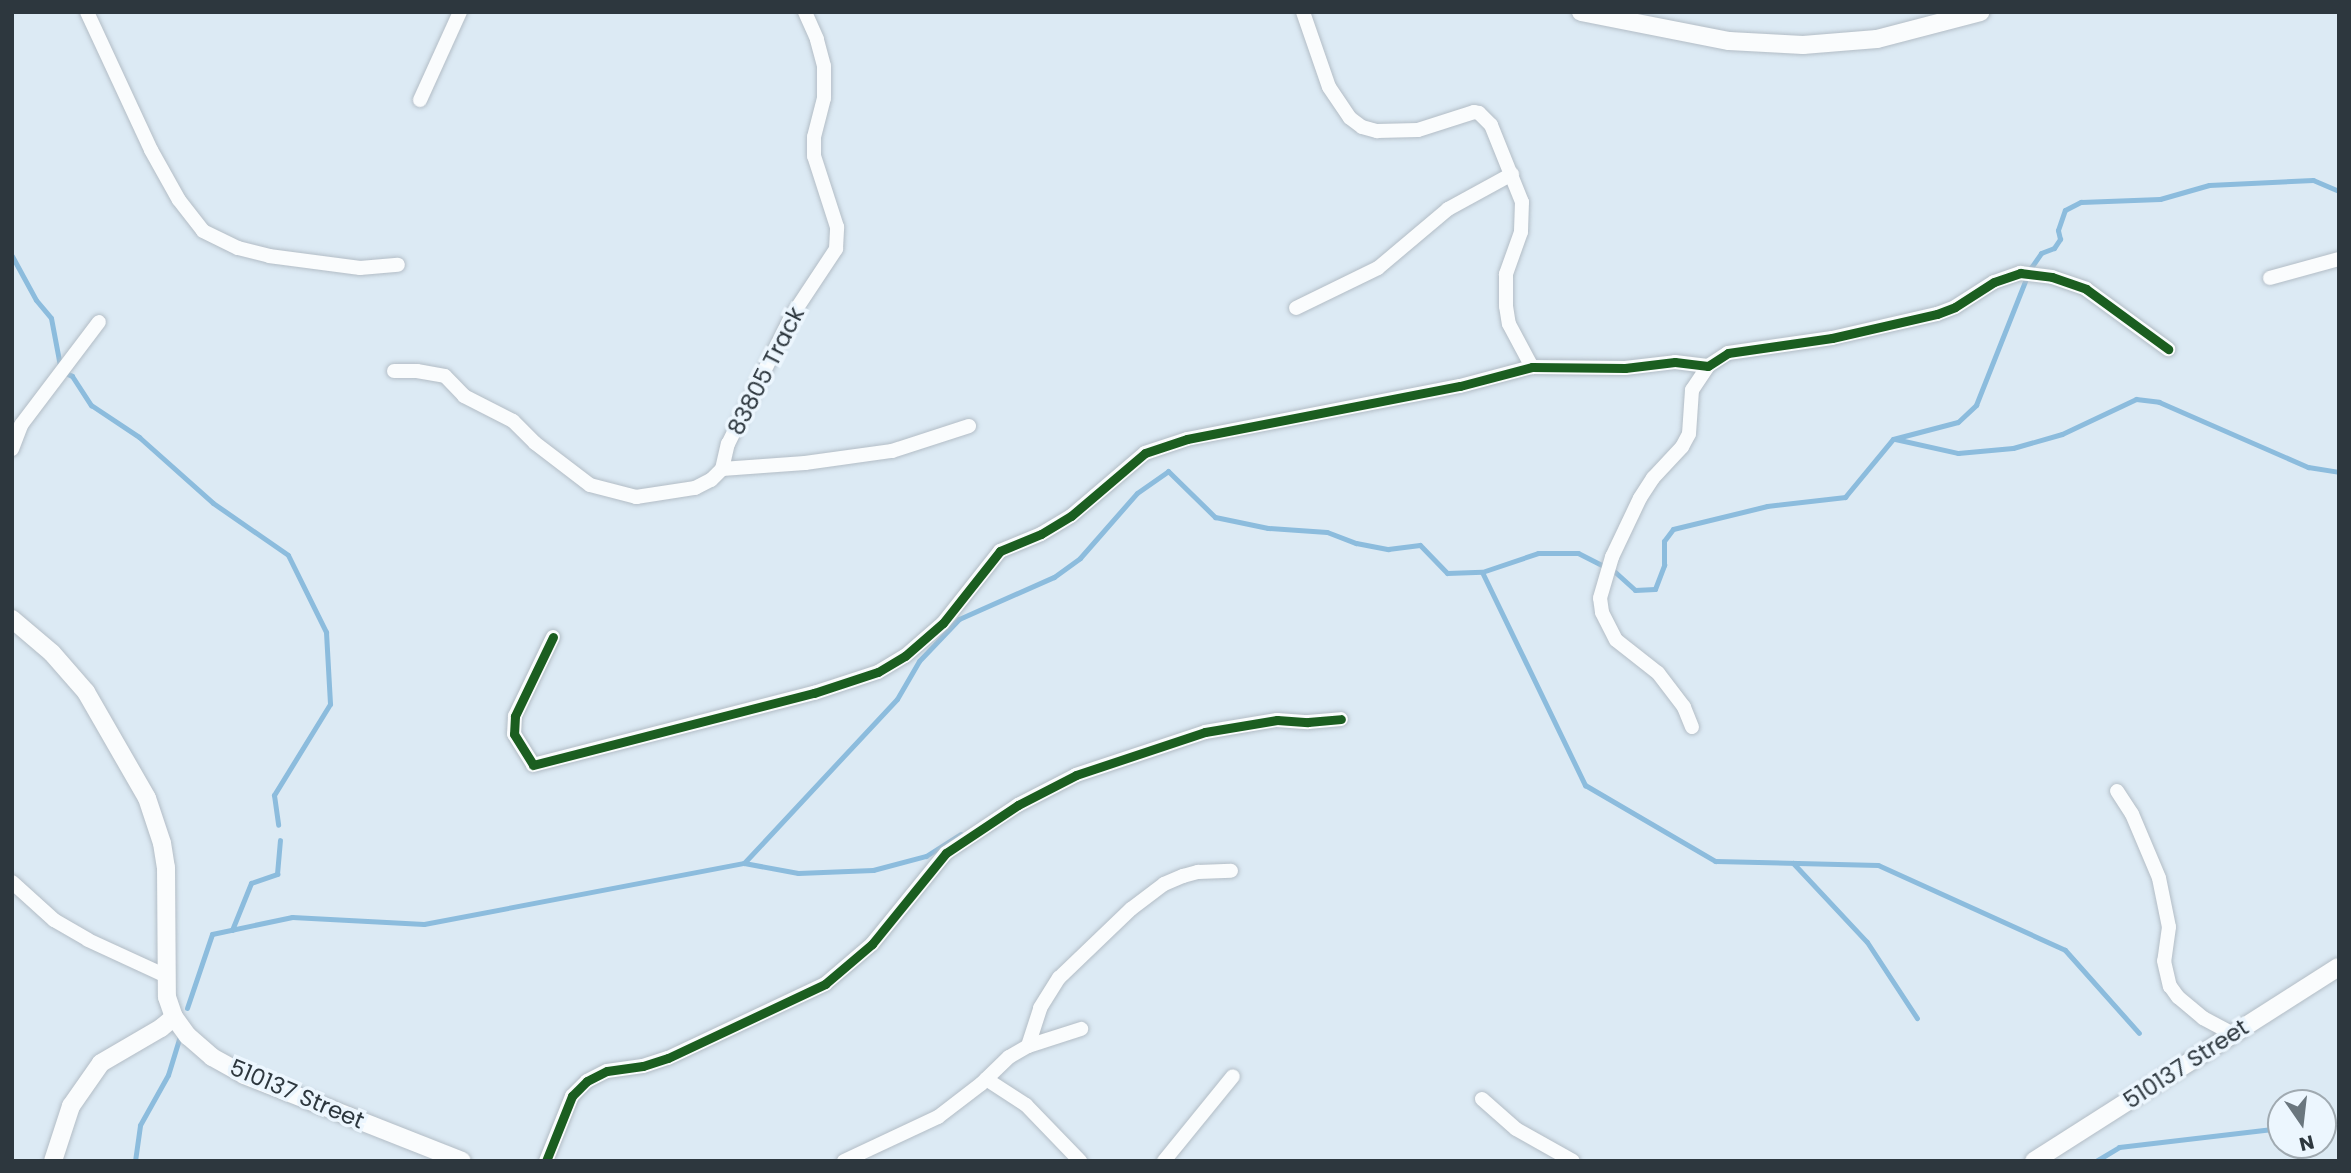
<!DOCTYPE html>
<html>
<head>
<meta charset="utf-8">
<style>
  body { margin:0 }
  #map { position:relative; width:2351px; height:1173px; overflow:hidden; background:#dceaf4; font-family:Poppins,sans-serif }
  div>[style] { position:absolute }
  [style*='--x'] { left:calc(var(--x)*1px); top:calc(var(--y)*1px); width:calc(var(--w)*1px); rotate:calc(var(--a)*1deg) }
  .stream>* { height:5px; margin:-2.5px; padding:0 2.5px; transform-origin:2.5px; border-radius:2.5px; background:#8cbcdd }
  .roads { filter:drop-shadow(0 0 2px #b3bdc6) drop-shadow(0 0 2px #b3bdc6) }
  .minor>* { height:14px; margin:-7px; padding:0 7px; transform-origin:7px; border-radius:7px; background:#fafcfd }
  .tertiary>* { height:18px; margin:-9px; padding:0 9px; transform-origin:9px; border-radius:9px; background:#fafcfd }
  .cycleway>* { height:9px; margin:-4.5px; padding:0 4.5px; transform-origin:4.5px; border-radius:4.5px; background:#1b5e20 }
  span { translate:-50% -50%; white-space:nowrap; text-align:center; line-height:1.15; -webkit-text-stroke:7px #ecf6fe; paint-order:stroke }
  .street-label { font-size:23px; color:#2d373e }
  .frame { position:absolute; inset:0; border:14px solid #2d373e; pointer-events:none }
  .north { position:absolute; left:2267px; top:1089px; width:70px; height:70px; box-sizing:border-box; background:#ecf6fe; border:2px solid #a0aab1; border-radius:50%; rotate:166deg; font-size:19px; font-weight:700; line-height:28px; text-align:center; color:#2d373e }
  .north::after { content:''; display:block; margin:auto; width:24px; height:32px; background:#6a767e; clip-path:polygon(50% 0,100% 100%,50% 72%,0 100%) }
</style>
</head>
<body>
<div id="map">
  <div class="stream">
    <i style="--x:12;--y:256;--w:50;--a:61.4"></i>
    <i style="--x:36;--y:300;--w:23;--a:50"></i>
    <i style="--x:51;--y:318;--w:54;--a:79.3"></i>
    <i style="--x:61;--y:371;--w:12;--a:24"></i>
    <i style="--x:72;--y:376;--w:35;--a:57"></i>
    <i style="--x:91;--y:405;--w:58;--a:33.7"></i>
    <i style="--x:139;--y:437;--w:99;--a:41.7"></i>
    <i style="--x:213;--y:503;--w:91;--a:34.7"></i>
    <i style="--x:288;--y:555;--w:86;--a:63.7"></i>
    <i style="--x:326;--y:632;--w:72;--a:86.8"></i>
    <i style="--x:330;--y:704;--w:107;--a:121.6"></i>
    <i style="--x:274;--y:795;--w:30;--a:82"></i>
    <i style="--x:2030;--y:269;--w:19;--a:-55"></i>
    <i style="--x:2041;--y:253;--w:14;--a:-21"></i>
    <i style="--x:2054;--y:248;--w:11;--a:-56"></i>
    <i style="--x:2060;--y:239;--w:9;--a:-103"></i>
    <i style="--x:2058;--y:230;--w:21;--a:-71"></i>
    <i style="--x:2065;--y:210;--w:18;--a:-27"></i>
    <i style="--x:2081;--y:202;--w:79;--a:-2.2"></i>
    <i style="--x:2160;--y:199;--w:51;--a:-15.9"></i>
    <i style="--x:2209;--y:185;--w:104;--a:-2.8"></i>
    <i style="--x:2313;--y:180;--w:28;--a:23"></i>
    <i style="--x:1895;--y:439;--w:65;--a:12.5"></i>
    <i style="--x:1958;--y:453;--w:55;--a:-5.2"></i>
    <i style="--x:2013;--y:448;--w:51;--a:-15.9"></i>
    <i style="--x:2062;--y:434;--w:82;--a:-25.3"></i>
    <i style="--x:2136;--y:399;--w:23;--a:7"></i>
    <i style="--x:2159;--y:402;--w:163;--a:23.6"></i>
    <i style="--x:2308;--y:467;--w:31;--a:9"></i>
    <i style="--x:1614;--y:571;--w:28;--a:42"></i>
    <i style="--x:1635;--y:590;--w:20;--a:-3"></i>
    <i style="--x:1655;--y:589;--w:26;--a:-69"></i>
    <i style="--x:1664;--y:565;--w:24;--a:-90"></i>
    <i style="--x:1664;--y:541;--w:15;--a:-53"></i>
    <i style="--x:1673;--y:529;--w:97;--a:-13.7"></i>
    <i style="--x:1767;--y:506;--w:79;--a:-6.6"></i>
    <i style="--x:1845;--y:497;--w:75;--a:-50.4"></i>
    <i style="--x:1893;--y:439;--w:67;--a:-14.7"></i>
    <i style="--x:1958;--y:422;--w:25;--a:-43"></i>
    <i style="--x:1976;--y:405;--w:133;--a:-68.4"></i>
    <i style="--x:1482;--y:572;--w:237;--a:64.2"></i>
    <i style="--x:1585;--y:785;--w:151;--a:30.3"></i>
    <i style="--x:1715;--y:861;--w:163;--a:1.4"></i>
    <i style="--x:1878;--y:865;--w:205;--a:24.4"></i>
    <i style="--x:2065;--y:950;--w:111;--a:48.3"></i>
    <i style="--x:744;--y:863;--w:224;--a:-47"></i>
    <i style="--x:897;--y:699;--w:44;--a:-59.9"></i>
    <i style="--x:919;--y:661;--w:58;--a:-46.4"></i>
    <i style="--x:959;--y:619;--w:104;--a:-23.9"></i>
    <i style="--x:1054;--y:577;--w:32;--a:-36"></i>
    <i style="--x:1080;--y:558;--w:86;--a:-48.8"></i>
    <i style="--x:1137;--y:493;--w:38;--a:-35"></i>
    <i style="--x:1168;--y:471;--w:66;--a:44.4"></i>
    <i style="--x:1215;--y:517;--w:54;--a:11.7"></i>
    <i style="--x:1268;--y:528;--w:59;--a:3.9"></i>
    <i style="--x:1327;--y:532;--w:31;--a:21"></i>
    <i style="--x:1356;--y:543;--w:33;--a:11"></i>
    <i style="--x:1388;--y:549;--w:32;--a:-7"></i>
    <i style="--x:1420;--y:545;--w:39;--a:46"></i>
    <i style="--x:1447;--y:573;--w:35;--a:-2"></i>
    <i style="--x:1482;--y:572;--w:59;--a:-18.7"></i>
    <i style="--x:1538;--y:553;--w:40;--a:0"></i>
    <i style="--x:1578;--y:553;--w:27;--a:27"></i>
    <i style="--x:1793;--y:863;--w:108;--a:46.9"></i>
    <i style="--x:1867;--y:942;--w:91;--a:56.7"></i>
    <i style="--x:232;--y:930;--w:51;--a:-68"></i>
    <i style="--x:251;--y:883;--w:28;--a:-19"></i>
    <i style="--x:277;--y:874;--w:34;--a:-85"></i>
    <i style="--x:187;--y:1008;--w:78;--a:-71.3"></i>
    <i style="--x:212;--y:934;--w:82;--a:-12"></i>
    <i style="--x:292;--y:917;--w:132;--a:3"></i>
    <i style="--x:424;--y:924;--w:326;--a:-10.8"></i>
    <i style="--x:744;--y:863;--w:55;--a:10.5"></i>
    <i style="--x:798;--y:873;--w:75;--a:-2.3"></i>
    <i style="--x:873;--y:870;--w:55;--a:-14.8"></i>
    <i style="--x:926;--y:856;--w:41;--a:-32.2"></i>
    <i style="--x:2323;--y:1124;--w:16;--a:0"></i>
    <i style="--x:135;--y:1161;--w:36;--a:-82"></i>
    <i style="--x:140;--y:1125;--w:57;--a:-60.8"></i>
    <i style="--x:168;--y:1075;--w:38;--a:-73"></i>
    <i style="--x:2096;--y:1161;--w:27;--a:-31"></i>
    <i style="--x:2119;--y:1147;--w:163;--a:-6.7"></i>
  </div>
  <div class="roads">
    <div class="minor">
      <i style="--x:87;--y:12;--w:152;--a:65.1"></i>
      <i style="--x:151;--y:150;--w:57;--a:60.8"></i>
      <i style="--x:179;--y:200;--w:39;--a:52"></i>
      <i style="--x:203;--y:231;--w:39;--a:26"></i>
      <i style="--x:238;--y:248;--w:32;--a:14"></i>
      <i style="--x:269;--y:256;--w:92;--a:7.5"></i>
      <i style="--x:360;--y:268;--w:38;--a:-5"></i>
      <i style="--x:1303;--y:12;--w:79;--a:70.9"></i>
      <i style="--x:1329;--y:87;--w:37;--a:56"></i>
      <i style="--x:1350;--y:118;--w:15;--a:37"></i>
      <i style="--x:1362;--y:127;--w:16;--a:15"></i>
      <i style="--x:1377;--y:131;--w:41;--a:-1.4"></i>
      <i style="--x:1418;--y:130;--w:59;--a:-17.8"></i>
      <i style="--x:1474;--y:112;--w:5;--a:11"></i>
      <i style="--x:1479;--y:113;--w:17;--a:45"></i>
      <i style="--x:1491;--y:125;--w:83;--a:68.1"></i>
      <i style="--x:1522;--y:202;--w:30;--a:92"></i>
      <i style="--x:1521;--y:232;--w:45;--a:109.7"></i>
      <i style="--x:1506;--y:274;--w:32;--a:90"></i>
      <i style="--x:1506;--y:306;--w:18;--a:81"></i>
      <i style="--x:1509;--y:324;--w:49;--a:61.9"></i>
      <i style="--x:420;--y:100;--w:97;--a:-65.6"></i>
      <i style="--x:2270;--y:278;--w:72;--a:-15.4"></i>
      <i style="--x:1296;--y:308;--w:91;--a:-26"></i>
      <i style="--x:1378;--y:268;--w:92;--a:-40.1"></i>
      <i style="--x:1448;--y:209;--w:73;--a:-28.7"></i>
      <i style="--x:394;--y:371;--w:23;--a:0"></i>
      <i style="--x:417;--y:371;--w:28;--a:10"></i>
      <i style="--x:445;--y:376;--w:28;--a:46"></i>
      <i style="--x:464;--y:396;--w:55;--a:27"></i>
      <i style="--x:513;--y:421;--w:31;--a:45"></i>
      <i style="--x:535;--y:443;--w:69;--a:37.4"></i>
      <i style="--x:590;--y:485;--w:48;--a:14.6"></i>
      <i style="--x:636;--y:497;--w:60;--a:-8.7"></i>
      <i style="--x:695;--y:488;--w:18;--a:-27"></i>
      <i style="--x:711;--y:480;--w:16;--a:-45"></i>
      <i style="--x:722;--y:469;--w:83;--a:-4.1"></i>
      <i style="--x:805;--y:463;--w:88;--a:-7.9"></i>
      <i style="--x:892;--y:451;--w:81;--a:-18"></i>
      <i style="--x:12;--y:449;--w:26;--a:-69"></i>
      <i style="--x:21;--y:425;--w:129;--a:-52.9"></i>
      <i style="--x:722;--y:469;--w:26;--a:-77"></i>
      <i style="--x:728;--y:444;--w:142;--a:-63.6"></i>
      <i style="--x:791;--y:317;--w:82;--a:-56.5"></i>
      <i style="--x:836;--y:249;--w:22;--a:-87"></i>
      <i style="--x:837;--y:227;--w:75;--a:-107.9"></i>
      <i style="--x:814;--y:156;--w:19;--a:-90"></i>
      <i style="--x:814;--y:137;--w:40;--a:-75.6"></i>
      <i style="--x:824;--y:98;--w:32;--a:-90"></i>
      <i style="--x:824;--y:66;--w:28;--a:-105"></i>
      <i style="--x:817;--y:39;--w:30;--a:-114"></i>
      <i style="--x:553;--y:637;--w:88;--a:115.7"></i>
      <i style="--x:515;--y:716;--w:18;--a:93"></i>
      <i style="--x:514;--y:734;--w:36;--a:58"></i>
      <i style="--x:533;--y:765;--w:290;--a:-14.4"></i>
      <i style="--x:814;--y:693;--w:67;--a:-18.2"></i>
      <i style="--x:878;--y:672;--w:31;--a:-31"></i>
      <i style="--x:905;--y:656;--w:50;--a:-41"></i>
      <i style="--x:943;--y:623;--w:92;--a:-51.6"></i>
      <i style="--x:1000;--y:551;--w:44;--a:-22.5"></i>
      <i style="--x:1041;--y:534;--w:35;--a:-31"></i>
      <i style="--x:1071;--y:516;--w:97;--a:-40.4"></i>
      <i style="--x:1145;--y:453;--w:44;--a:-18.4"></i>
      <i style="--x:1187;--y:439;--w:278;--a:-11"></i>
      <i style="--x:1460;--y:386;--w:74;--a:-14.8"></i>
      <i style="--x:1532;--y:367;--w:93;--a:0.6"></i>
      <i style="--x:1625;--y:368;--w:50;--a:-6.8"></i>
      <i style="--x:1675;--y:362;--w:33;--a:7"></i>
      <i style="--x:1708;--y:366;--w:24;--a:-33"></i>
      <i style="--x:1728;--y:353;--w:105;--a:-8.2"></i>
      <i style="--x:1832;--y:338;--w:108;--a:-12.9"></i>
      <i style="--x:1937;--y:314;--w:19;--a:-21"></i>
      <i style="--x:1955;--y:307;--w:46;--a:-32.7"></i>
      <i style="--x:1994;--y:282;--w:28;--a:-19"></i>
      <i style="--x:2020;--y:273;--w:32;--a:7"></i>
      <i style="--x:2052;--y:277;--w:36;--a:19"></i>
      <i style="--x:2086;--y:289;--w:102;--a:36.2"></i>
      <i style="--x:1692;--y:727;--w:22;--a:-112"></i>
      <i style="--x:1684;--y:707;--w:43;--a:-127.4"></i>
      <i style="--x:1658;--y:673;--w:53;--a:-141.8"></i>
      <i style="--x:1616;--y:640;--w:31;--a:-117"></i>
      <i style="--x:1602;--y:612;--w:14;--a:-98"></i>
      <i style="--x:1600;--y:598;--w:43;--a:-73.7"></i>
      <i style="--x:1612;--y:557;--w:65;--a:-64.6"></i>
      <i style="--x:1640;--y:498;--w:24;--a:-57"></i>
      <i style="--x:1653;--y:478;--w:42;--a:-46.9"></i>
      <i style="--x:1682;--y:447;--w:15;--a:-62"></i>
      <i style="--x:1689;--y:434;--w:44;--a:-86.1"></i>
      <i style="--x:1692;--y:390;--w:29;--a:-56"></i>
      <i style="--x:2117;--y:791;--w:27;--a:57"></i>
      <i style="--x:2132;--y:814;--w:69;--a:67.1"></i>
      <i style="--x:2159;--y:878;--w:50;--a:78.5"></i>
      <i style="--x:2169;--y:927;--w:34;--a:98"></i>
      <i style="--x:2164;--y:961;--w:26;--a:77"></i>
      <i style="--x:2170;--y:986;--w:14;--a:54"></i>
      <i style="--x:2178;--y:997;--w:33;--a:40"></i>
      <i style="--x:2203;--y:1018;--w:34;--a:28"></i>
      <i style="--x:12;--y:882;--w:57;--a:42.1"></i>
      <i style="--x:54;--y:920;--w:39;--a:30"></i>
      <i style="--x:88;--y:940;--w:84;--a:24.7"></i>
      <i style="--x:1028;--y:1046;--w:40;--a:-72"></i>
      <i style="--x:1040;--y:1008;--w:36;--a:-58"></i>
      <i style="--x:1059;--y:978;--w:100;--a:-43.8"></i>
      <i style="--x:1131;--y:909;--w:41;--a:-37.1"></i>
      <i style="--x:1164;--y:884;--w:21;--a:-23"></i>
      <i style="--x:1183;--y:876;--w:16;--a:-15"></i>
      <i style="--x:1198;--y:872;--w:33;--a:-2"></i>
      <i style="--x:986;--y:1079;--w:48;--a:33"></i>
      <i style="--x:1026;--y:1105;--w:78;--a:46"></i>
      <i style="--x:1482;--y:1099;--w:45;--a:41.4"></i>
      <i style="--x:1516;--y:1129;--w:65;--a:29.3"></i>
      <i style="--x:546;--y:1161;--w:70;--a:-68.2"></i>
      <i style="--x:572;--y:1096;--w:21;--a:-45"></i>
      <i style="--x:587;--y:1081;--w:22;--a:-27"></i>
      <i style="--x:607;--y:1071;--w:36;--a:-8"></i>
      <i style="--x:643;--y:1066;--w:26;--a:-18"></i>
      <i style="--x:668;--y:1058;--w:174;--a:-25.2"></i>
      <i style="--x:825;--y:984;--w:62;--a:-40.4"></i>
      <i style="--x:872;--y:944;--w:117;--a:-50.9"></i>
      <i style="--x:946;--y:853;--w:87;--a:-33.7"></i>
      <i style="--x:1018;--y:805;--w:65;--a:-27.3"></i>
      <i style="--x:1076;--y:775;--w:136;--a:-18.4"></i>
      <i style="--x:1205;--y:732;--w:73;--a:-9.5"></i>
      <i style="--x:1277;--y:720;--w:31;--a:4"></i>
      <i style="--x:1308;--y:722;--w:33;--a:-5"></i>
      <i style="--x:844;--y:1161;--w:104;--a:-25.1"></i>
      <i style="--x:938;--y:1117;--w:54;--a:-37.5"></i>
      <i style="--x:981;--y:1084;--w:39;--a:-44"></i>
      <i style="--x:1009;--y:1057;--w:22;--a:-30"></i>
      <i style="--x:1028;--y:1046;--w:56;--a:-17.8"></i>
      <i style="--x:1164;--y:1161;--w:109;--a:-50.9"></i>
    </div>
    <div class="tertiary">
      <i style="--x:1581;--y:12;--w:151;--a:11.1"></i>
      <i style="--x:1729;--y:41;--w:74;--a:3.1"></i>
      <i style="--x:1803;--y:45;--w:74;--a:-4.6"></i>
      <i style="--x:1877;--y:39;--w:107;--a:-14.6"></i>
      <i style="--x:12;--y:619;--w:52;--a:40.4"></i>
      <i style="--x:52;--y:653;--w:52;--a:48.9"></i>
      <i style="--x:86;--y:692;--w:122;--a:60.1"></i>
      <i style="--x:147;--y:798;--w:47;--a:71.6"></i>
      <i style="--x:162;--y:843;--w:24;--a:81"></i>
      <i style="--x:166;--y:867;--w:130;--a:89.6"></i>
      <i style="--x:167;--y:997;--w:21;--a:71"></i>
      <i style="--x:174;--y:1017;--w:24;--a:54"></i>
      <i style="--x:188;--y:1036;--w:32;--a:41"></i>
      <i style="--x:212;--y:1057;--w:37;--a:29"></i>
      <i style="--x:244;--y:1075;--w:234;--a:21.5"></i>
      <i style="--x:53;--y:1161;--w:58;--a:-71.9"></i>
      <i style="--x:71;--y:1106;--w:52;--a:-55.1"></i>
      <i style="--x:101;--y:1063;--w:69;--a:-30.3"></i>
      <i style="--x:161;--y:1028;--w:17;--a:-40"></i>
      <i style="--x:2034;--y:1161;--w:361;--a:-32.5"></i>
    </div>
  </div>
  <div class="cycleway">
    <i style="--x:553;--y:637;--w:88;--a:115.7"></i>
    <i style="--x:515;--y:716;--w:18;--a:93"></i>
    <i style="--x:514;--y:734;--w:36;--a:58"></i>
    <i style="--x:533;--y:765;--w:290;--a:-14.4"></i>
    <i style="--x:814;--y:693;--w:67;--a:-18.2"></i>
    <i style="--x:878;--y:672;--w:31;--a:-31"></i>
    <i style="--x:905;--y:656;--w:50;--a:-41"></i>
    <i style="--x:943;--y:623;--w:92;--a:-51.6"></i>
    <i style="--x:1000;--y:551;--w:44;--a:-22.5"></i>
    <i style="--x:1041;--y:534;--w:35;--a:-31"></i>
    <i style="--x:1071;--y:516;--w:97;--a:-40.4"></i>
    <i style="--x:1145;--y:453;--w:44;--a:-18.4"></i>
    <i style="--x:1187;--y:439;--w:278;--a:-11"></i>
    <i style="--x:1460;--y:386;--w:74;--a:-14.8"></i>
    <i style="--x:1532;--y:367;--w:93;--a:0.6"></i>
    <i style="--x:1625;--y:368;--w:50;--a:-6.8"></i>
    <i style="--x:1675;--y:362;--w:33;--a:7"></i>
    <i style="--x:1708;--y:366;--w:24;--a:-33"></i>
    <i style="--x:1728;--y:353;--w:105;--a:-8.2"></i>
    <i style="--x:1832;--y:338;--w:108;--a:-12.9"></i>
    <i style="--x:1937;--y:314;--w:19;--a:-21"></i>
    <i style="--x:1955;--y:307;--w:46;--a:-32.7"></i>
    <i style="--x:1994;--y:282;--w:28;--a:-19"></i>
    <i style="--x:2020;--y:273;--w:32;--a:7"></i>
    <i style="--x:2052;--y:277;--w:36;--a:19"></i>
    <i style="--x:2086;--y:289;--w:102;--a:36.2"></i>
    <i style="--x:546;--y:1161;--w:70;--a:-68.2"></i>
    <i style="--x:572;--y:1096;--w:21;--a:-45"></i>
    <i style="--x:587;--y:1081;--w:22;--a:-27"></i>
    <i style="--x:607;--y:1071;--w:36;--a:-8"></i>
    <i style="--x:643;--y:1066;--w:26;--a:-18"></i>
    <i style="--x:668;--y:1058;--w:174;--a:-25.2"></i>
    <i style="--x:825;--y:984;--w:62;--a:-40.4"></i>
    <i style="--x:872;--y:944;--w:117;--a:-50.9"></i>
    <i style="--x:946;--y:853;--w:87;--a:-33.7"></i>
    <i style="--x:1018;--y:805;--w:65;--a:-27.3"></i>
    <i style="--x:1076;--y:775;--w:136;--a:-18.4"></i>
    <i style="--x:1205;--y:732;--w:73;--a:-9.5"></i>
    <i style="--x:1277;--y:720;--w:31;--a:4"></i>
    <i style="--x:1308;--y:722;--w:33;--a:-5"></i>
  </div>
  <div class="street-label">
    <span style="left:766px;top:371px;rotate:-63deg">83805 Track</span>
    <span style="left:2186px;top:1064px;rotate:-33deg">510137 Street</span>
    <span style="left:297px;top:1094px;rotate:23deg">510137 Street</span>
  </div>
  <div class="frame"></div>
  <div class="north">N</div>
</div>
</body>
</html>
